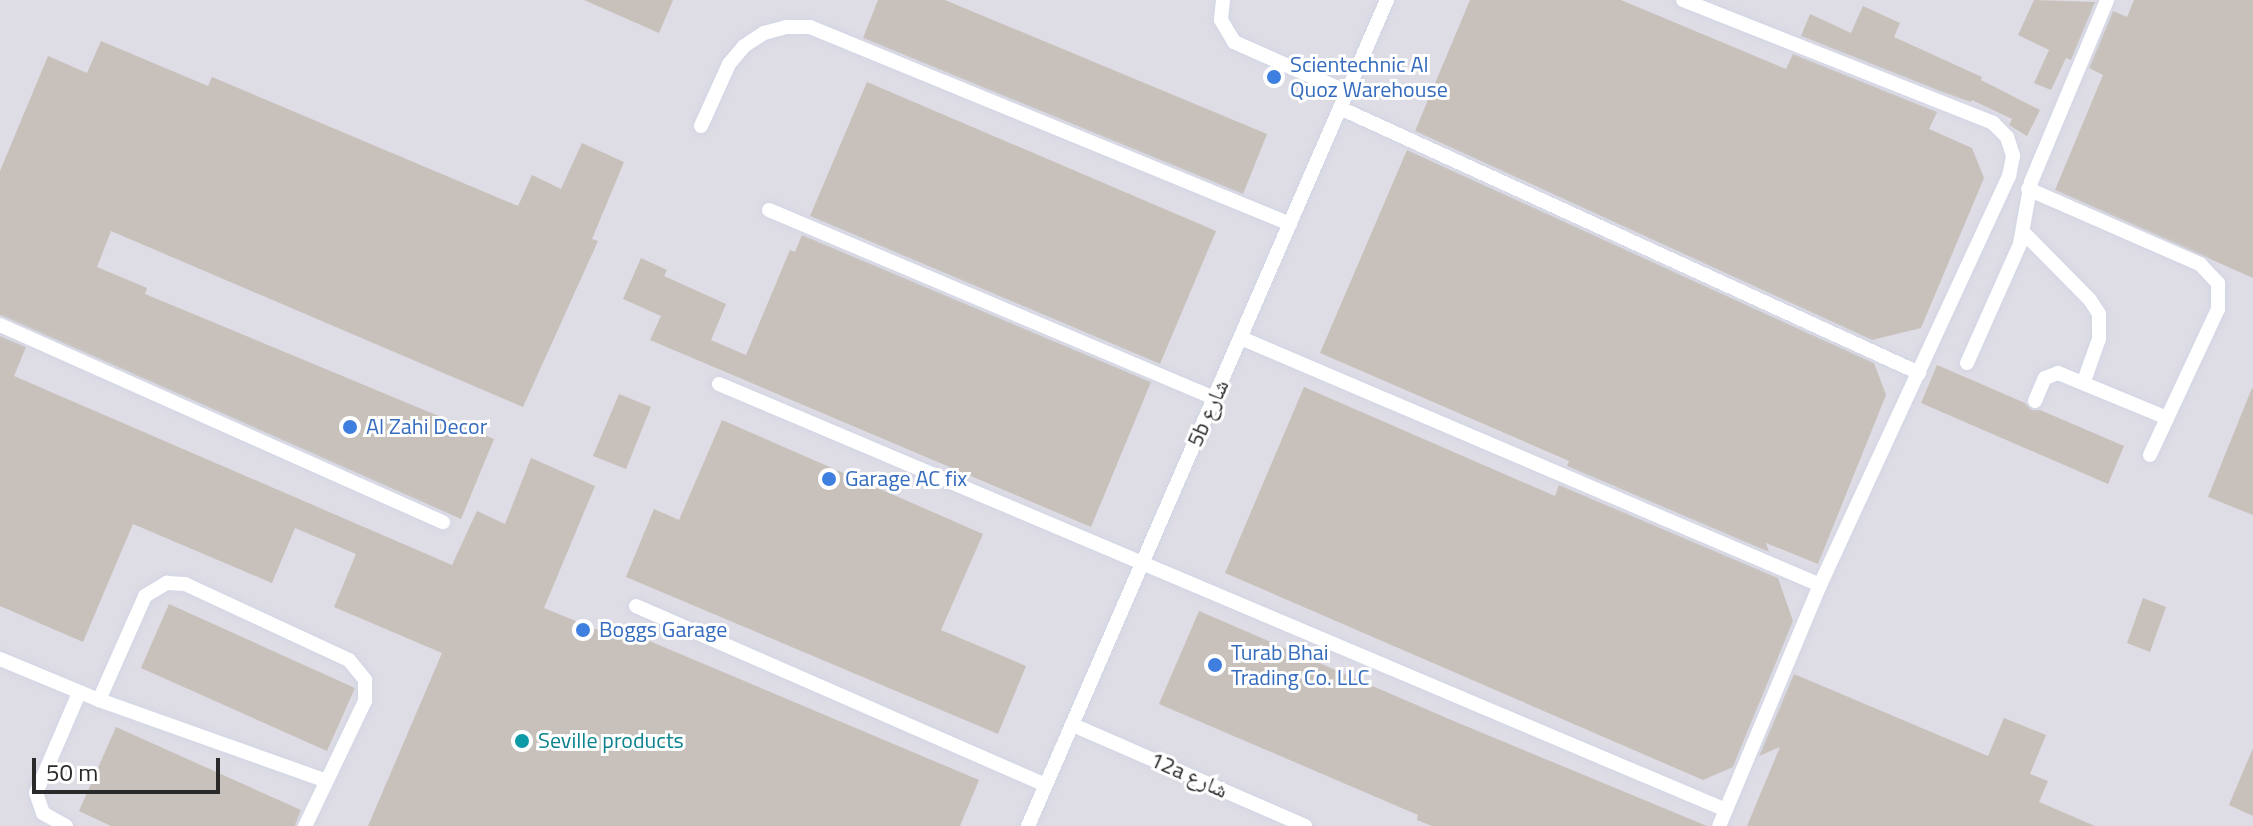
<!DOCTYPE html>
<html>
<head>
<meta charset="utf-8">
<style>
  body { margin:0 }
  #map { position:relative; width:2253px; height:826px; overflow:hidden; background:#ede4dc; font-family:"Titillium Web","Noto Naskh Arabic",sans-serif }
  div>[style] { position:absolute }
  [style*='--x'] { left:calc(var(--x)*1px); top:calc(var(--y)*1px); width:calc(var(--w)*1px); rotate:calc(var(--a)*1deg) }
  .industrial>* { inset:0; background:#dedce5 }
  .building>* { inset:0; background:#c8c1bb }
  .roads { filter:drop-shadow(0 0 2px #d1d6e4) drop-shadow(0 0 2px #d1d6e4) }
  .lane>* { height:14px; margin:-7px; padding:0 7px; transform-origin:7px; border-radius:7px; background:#fff }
  .dots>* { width:22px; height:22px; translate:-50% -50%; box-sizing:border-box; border:4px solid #fff; border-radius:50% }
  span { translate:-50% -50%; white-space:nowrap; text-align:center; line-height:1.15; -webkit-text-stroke:6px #fff; paint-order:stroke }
  .shop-label { font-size:22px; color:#366cbe }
  .left { translate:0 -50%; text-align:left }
  .street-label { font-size:22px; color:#2a2a2a }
  .culture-label { font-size:22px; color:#0d838f }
  .scale { position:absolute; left:32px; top:758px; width:188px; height:36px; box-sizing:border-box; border:4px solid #2a2a2a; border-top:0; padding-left:10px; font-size:24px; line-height:28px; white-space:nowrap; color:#2a2a2a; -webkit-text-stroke:6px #fff; paint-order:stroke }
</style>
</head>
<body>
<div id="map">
  <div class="industrial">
    <i style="clip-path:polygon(0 0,2253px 0,2253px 826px,0 826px)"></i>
  </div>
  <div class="building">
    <i style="clip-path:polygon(584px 0,673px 0,659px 33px)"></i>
    <i style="clip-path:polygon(878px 0,945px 0,1267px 134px,1243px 194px,863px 38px)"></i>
    <i style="clip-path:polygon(1470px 0,1621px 0,1786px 69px,1793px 54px,1937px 112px,1929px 129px,1972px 148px,1984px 178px,1921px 328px,1872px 340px,1415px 131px)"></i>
    <i style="clip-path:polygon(2034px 0,2095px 2px,2071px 60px,2066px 58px,2051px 90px,2034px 83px,2049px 50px,2018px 35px)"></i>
    <i style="clip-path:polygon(2134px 0,2253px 0,2253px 278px,2055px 190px,2103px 75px,2089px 68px,2113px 11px,2127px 17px)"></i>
    <i style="clip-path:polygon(1863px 6px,1900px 23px,1894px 37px,1982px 77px,1981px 80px,2040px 110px,2027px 136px,2009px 125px,2012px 119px,1972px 100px,1971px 102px,1945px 93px,1801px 36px,1810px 14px,1851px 33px)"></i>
    <i style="clip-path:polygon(101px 41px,208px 86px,212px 77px,518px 206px,532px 175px,561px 189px,582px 143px,624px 162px,592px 239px,598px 241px,523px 407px,111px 231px,97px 267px,147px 288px,145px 294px,494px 439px,461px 519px,0 315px,0 171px,48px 56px,87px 73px)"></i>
    <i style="clip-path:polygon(867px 82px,1216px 231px,1160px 364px,810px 216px)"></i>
    <i style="clip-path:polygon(1407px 150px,1874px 363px,1886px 395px,1818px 564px,1766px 543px,1769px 552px,1567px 466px,1569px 461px,1320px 353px)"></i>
    <i style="clip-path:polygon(802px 235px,1151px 382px,1091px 527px,650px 340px,661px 316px,623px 299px,641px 258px,667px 270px,664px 276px,726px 304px,711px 340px,746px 355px,790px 250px,795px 252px)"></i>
    <i style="clip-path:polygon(0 336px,26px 347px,14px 376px,452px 565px,477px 511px,505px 524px,531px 458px,595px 486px,544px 608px,605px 633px,609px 624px,979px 780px,960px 826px,368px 826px,442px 653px,334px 607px,356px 554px,295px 528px,272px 583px,133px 524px,83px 642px,0 606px)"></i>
    <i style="clip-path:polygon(1937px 365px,2025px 403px,2032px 410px,2040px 410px,2124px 446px,2108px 484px,1921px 403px)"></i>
    <i style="clip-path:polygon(1304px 387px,1555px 496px,1559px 485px,1778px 578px,1793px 621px,1733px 767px,1703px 780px,1225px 573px)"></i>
    <i style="clip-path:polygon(2252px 388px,2253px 389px,2253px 515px,2208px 497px)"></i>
    <i style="clip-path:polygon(619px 394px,651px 407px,626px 469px,593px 456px)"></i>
    <i style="clip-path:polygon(722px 420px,983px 534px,941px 630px,1026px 666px,998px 734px,626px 577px,654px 509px,679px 520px)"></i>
    <i style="clip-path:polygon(2143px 598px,2166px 607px,2150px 652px,2127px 643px)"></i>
    <i style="clip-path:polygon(169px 604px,355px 688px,327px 751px,141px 668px)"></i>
    <i style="clip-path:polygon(1199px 611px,1456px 722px,1707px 826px,1432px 826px,1417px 820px,1418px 815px,1159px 704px)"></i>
    <i style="clip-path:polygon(1794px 674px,1988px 756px,2004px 718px,2046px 735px,2030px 774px,2048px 781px,2039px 802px,2095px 826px,1747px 826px,1780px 747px,1759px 756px)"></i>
    <i style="clip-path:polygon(116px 727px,301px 810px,295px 826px,111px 826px,79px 811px)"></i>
    <i style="clip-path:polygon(2253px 748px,2253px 816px,2229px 805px)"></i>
  </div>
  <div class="roads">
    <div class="lane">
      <i style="--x:1223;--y:0;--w:20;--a:96"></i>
      <i style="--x:1221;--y:20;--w:26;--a:59"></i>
      <i style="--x:1234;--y:42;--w:124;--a:23.9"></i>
      <i style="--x:1683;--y:0;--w:334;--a:21.6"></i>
      <i style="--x:1993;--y:123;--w:20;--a:45"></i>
      <i style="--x:2007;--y:137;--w:20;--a:72"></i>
      <i style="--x:2013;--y:156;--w:20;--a:101"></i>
      <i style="--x:2009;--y:176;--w:451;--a:114.8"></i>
      <i style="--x:1820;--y:585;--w:261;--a:112.7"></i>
      <i style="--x:1340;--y:108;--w:637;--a:24.59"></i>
      <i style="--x:701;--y:126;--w:68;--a:-65.7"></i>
      <i style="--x:729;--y:64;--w:23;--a:-50"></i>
      <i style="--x:744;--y:46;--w:24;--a:-33"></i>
      <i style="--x:764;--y:33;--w:24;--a:-15"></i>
      <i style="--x:787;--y:27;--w:23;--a:0"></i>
      <i style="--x:810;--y:27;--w:519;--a:22.31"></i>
      <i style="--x:2028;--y:189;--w:188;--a:23.6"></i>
      <i style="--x:2200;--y:264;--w:26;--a:47"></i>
      <i style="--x:2218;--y:283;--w:26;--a:90"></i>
      <i style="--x:2218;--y:309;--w:161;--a:115"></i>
      <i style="--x:769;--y:210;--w:484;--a:22.9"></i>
      <i style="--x:2024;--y:233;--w:94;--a:45.4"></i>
      <i style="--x:2090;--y:300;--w:17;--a:57"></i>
      <i style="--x:2099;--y:314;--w:25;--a:90"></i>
      <i style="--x:2099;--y:339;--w:45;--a:109.7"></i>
      <i style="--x:0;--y:325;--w:485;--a:24"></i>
      <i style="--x:1241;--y:338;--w:629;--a:23.1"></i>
      <i style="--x:1967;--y:363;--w:130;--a:-66"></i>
      <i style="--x:2020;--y:244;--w:63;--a:-79.9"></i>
      <i style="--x:2031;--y:182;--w:197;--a:-67.3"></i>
      <i style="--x:719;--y:384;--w:1093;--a:22.93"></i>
      <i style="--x:2035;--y:401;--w:25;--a:-67"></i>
      <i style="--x:2045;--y:378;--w:14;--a:-21"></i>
      <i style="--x:2058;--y:373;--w:118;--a:22.4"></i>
      <i style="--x:636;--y:606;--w:446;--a:23.6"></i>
      <i style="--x:0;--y:659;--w:107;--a:22.5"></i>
      <i style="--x:99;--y:700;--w:241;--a:19.6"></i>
      <i style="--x:99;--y:700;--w:114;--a:-66.1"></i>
      <i style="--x:145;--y:596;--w:26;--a:-31"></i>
      <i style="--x:167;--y:583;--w:18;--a:3"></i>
      <i style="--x:185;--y:584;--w:181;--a:24.9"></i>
      <i style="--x:349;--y:660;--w:26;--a:51"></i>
      <i style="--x:365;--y:680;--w:21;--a:90"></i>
      <i style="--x:365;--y:701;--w:139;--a:115.6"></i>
      <i style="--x:1073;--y:725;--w:253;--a:23.5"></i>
      <i style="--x:66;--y:826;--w:26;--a:-151"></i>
      <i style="--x:43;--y:813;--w:21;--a:-109"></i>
      <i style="--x:36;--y:793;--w:109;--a:-66.7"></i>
      <i style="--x:1028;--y:826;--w:901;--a:-66.51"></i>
    </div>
  </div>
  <div class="dots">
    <i style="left:1274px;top:77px;background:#3f7fe0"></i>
    <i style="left:350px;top:427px;background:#3f7fe0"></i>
    <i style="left:829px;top:479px;background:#3f7fe0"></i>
    <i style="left:583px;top:630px;background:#3f7fe0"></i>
    <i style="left:1215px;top:665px;background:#3f7fe0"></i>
    <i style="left:522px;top:741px;background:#0f9aa8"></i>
  </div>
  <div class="shop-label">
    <span class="left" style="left:1290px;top:77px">Scientechnic Al<br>Quoz Warehouse</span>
    <span class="left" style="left:366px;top:427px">Al Zahi Decor</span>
    <span class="left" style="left:845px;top:479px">Garage AC fix</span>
    <span class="left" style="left:599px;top:630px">Boggs Garage</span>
    <span class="left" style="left:1231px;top:665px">Turab Bhai<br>Trading Co. LLC</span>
  </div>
  <div class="street-label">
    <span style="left:1208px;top:413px;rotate:-66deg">5b شارع</span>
    <span style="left:1189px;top:775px;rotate:24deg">12a شارع</span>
  </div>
  <div class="culture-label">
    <span class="left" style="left:538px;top:741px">Seville products</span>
  </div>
  <div class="scale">50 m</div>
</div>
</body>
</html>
